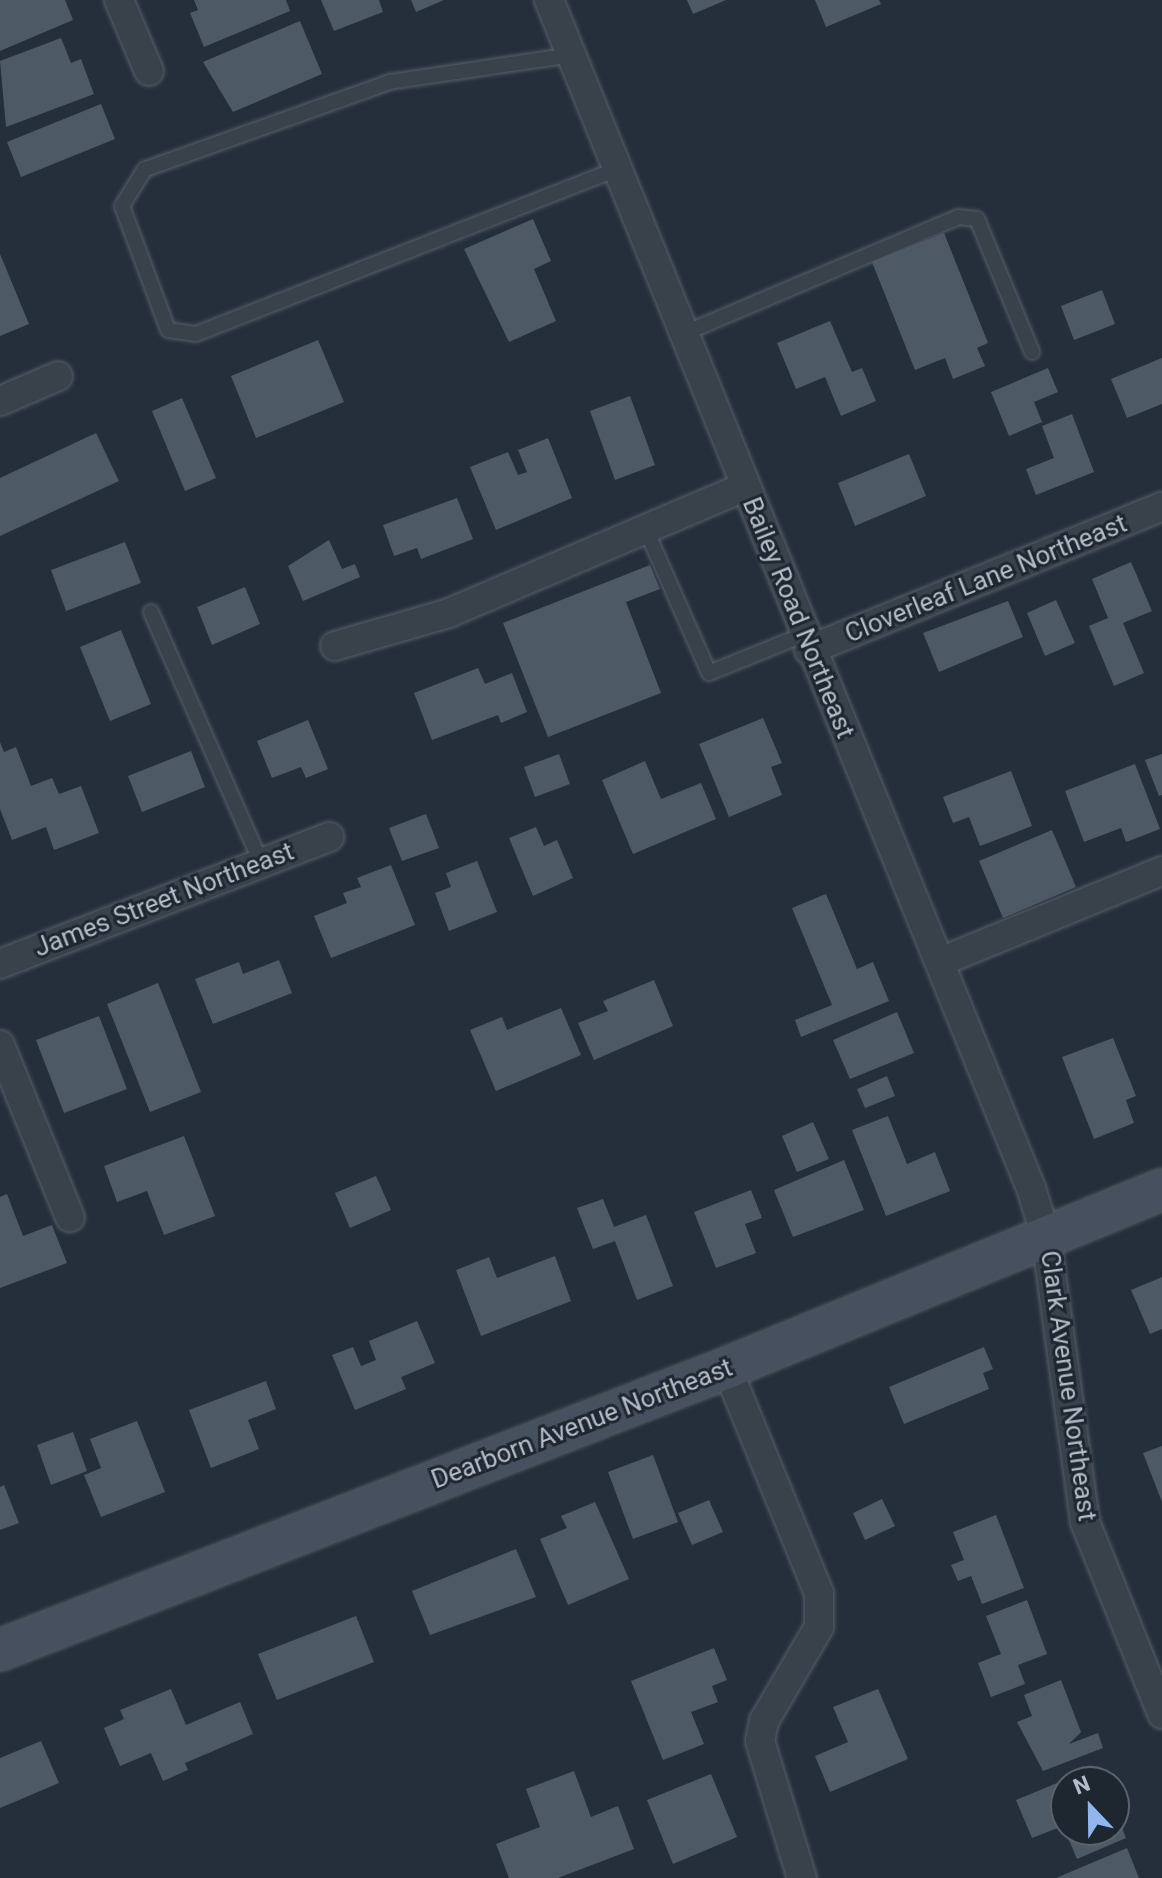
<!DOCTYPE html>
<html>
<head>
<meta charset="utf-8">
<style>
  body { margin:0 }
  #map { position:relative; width:1162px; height:1878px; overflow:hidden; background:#252f3b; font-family:Roboto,sans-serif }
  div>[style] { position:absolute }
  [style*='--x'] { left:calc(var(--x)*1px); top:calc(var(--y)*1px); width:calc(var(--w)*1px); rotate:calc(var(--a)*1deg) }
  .building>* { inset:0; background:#4e5966 }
  .roads { filter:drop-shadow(0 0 2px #575f69) drop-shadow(0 0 2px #575f69) }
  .lane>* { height:14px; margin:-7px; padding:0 7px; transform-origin:7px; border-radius:7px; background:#39414b }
  .street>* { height:28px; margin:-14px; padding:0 14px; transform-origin:14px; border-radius:14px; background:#39414b }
  .secondary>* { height:40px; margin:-20px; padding:0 20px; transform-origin:20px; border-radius:20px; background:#47505e }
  span { translate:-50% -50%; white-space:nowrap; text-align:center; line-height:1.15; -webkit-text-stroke:6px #1e2630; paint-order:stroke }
  .street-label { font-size:26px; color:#b5bcc7 }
  .north { position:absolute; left:1050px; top:1766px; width:80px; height:80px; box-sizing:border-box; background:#1e2630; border:2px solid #5a626c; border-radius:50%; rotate:338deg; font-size:22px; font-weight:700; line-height:32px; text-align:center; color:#b5bcc7 }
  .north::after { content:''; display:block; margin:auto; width:28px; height:36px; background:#91b6ef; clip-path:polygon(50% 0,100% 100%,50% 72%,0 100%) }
</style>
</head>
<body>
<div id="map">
  <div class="building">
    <i style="clip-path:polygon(0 0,65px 0,73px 20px,0 51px)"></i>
    <i style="clip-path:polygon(194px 0,286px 0,290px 11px,204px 47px,190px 13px,198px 10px)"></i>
    <i style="clip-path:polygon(321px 0,379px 0,383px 12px,334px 31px)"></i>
    <i style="clip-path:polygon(411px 0,444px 0,416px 12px)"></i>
    <i style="clip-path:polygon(687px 0,726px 0,693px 14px)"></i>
    <i style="clip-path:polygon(815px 0,879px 0,881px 4px,826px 27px)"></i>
    <i style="clip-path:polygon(300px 21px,322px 74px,233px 112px,203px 62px)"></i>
    <i style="clip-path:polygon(61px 38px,71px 63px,81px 59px,94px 94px,6px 127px,0 61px)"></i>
    <i style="clip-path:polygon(101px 104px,115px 139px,21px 177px,7px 142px)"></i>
    <i style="clip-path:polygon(533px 219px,551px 261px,534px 269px,556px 321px,509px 342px,464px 249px)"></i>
    <i style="clip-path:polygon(944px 233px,988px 343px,977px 348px,985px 366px,953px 379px,945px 358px,915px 370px,872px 262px)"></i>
    <i style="clip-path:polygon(0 254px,29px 324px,0 336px)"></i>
    <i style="clip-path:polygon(1102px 290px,1115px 324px,1074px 340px,1061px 306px)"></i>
    <i style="clip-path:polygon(830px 321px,852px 372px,862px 368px,876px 401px,841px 416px,825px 377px,796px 389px,777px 343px)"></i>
    <i style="clip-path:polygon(318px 340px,344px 402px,256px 438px,231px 376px)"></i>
    <i style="clip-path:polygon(1162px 358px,1162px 404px,1127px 418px,1111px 379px)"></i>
    <i style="clip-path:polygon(1048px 368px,1058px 392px,1034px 402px,1042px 422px,1009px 436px,991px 392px)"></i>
    <i style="clip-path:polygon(630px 396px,655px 465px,615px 480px,590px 411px)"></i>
    <i style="clip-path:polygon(182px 398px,216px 478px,185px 491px,152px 411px)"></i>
    <i style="clip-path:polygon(1072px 414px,1094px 472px,1036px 495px,1026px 469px,1054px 458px,1042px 426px)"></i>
    <i style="clip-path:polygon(96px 433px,119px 481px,0 536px,0 478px)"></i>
    <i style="clip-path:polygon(548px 438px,572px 498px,496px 530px,470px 467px,508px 452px,518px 475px,527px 472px,518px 450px)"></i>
    <i style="clip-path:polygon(909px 454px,926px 496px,855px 526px,838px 483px)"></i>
    <i style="clip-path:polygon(457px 498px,473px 539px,421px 559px,417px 548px,394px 556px,383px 525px)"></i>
    <i style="clip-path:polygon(329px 540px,342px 569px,355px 564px,360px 577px,303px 601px,288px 566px)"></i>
    <i style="clip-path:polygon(125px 542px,141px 583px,66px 611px,51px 570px)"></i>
    <i style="clip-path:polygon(1131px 562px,1152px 611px,1123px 623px,1144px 673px,1114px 686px,1089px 626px,1108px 618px,1092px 579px)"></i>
    <i style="clip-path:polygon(650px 565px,660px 589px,626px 602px,661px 693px,548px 737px,503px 623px)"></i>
    <i style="clip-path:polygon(245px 587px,260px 624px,212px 645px,197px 607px)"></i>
    <i style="clip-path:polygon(1056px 600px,1075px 643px,1045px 656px,1027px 613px)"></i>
    <i style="clip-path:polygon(1008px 601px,1023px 637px,939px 672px,923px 633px)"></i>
    <i style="clip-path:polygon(121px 630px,151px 704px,110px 721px,80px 647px)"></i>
    <i style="clip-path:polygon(478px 668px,485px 684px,512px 673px,527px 712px,501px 723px,498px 715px,432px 740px,414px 693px)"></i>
    <i style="clip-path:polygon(763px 718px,782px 763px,771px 767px,782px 795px,729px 817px,699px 744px)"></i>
    <i style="clip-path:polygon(308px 720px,328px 769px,306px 778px,301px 767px,272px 778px,257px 741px)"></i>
    <i style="clip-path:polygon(0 742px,4px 752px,16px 747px,31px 786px,52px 778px,59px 794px,81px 786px,99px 833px,54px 850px,46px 827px,12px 840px,0 809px)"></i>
    <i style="clip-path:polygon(191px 751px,205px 787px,142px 812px,128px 776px)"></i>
    <i style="clip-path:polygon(559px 754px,570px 784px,535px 797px,524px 767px)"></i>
    <i style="clip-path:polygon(1162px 754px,1162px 795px,1159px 796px,1145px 760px)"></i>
    <i style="clip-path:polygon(645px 761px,661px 799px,701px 783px,716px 819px,633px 854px,602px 780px)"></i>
    <i style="clip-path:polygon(1135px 764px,1160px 829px,1126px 842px,1121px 828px,1084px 842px,1065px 791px)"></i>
    <i style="clip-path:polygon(1011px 771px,1032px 826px,980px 846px,969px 817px,953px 823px,943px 797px)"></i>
    <i style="clip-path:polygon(426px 814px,439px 848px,402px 861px,389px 828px)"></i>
    <i style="clip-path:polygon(536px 827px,544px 846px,557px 840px,573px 878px,533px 896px,509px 838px)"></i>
    <i style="clip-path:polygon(1052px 830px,1076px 887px,1003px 918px,979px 861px)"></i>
    <i style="clip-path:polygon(477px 861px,497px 912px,449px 931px,435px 893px,451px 887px,446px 873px)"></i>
    <i style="clip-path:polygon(391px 865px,415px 925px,331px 958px,314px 916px,347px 903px,343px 893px,361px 887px,357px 878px)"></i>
    <i style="clip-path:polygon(826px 894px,857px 969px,873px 962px,889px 1001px,801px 1037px,795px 1020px,832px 1005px,792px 908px)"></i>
    <i style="clip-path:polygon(279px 960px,292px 993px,213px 1024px,195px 979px,239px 962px,243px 974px)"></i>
    <i style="clip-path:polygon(654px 980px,673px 1026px,594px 1060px,578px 1023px,608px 1011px,603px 1001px)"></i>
    <i style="clip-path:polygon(158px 983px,201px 1092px,150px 1112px,107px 1004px)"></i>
    <i style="clip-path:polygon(561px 1008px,581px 1055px,496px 1091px,470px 1030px,502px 1017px,507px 1030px)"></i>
    <i style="clip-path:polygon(897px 1012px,914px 1053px,850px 1079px,833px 1040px)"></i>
    <i style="clip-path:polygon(99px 1016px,127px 1089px,64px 1113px,36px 1040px)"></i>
    <i style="clip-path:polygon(1113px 1038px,1136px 1096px,1126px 1100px,1134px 1123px,1094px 1139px,1062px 1057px)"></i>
    <i style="clip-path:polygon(887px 1076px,895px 1096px,865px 1108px,857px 1089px)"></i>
    <i style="clip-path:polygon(888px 1116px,907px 1164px,935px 1152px,950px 1191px,886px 1216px,852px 1130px)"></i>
    <i style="clip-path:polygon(813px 1122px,829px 1159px,797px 1172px,782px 1136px)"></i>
    <i style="clip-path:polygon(184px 1136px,215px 1216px,164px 1235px,147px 1191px,117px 1202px,104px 1166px)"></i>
    <i style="clip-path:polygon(844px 1160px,864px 1210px,793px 1237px,774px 1190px)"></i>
    <i style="clip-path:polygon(376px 1176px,391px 1210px,350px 1228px,335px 1193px)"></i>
    <i style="clip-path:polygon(751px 1190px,762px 1218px,745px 1224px,756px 1253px,716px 1268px,694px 1212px)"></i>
    <i style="clip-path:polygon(7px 1194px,23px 1236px,52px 1225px,67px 1263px,0 1288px,0 1197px)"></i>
    <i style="clip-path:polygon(603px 1199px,614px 1227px,646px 1215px,673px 1286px,637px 1300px,615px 1241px,593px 1249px,577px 1208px)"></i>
    <i style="clip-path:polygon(555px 1256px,571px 1301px,481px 1336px,456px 1270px,489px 1257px,497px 1278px)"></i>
    <i style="clip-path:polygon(1162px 1277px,1162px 1329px,1150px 1334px,1131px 1290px)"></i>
    <i style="clip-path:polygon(417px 1321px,435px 1363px,401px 1377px,406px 1389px,355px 1410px,332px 1355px,353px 1347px,361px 1366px,376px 1360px,369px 1341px)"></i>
    <i style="clip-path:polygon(984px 1347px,993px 1369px,983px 1373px,989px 1389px,904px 1424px,889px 1387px)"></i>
    <i style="clip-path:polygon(266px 1381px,276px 1409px,248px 1420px,259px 1449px,211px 1468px,189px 1410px)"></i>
    <i style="clip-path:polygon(137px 1421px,165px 1492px,101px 1517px,84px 1475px,101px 1468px,90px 1439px)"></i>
    <i style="clip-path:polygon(73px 1432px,87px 1471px,51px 1485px,37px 1445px)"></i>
    <i style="clip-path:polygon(1162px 1446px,1162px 1502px,1143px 1453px)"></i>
    <i style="clip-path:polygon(653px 1455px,678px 1522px,633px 1539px,608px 1472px)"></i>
    <i style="clip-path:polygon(4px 1485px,19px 1523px,0 1530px,0 1487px)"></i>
    <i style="clip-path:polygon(882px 1499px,895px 1526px,865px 1540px,853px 1513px)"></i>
    <i style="clip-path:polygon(709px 1500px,723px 1532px,692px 1545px,678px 1513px)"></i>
    <i style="clip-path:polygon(595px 1502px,629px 1579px,568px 1605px,540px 1539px,567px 1528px,561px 1516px)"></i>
    <i style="clip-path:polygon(996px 1515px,1024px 1588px,982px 1604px,971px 1576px,958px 1581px,951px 1565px,964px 1560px,953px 1532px)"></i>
    <i style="clip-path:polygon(516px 1549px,536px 1597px,430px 1635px,412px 1591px)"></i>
    <i style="clip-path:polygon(1027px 1600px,1047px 1654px,1018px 1665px,1025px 1684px,991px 1697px,978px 1663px,1001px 1654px,986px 1616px)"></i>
    <i style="clip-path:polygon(356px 1616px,374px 1662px,277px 1700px,258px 1654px)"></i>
    <i style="clip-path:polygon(714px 1648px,727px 1680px,712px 1686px,718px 1702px,691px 1712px,704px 1744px,663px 1760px,631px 1681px)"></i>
    <i style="clip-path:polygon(1061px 1680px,1081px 1732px,1069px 1744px,1098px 1733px,1103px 1748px,1043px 1771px,1017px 1722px,1032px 1716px,1024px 1695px)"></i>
    <i style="clip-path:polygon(171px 1689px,186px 1725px,240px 1702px,253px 1734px,185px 1763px,188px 1770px,163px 1781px,151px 1753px,120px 1766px,104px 1728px,124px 1719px,120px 1710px)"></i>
    <i style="clip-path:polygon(878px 1689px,908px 1759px,830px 1792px,815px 1756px,848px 1742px,833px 1707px)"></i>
    <i style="clip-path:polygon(41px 1741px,59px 1783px,0 1808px,0 1758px)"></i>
    <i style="clip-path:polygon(574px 1771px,591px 1817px,618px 1806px,634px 1849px,558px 1878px,509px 1878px,496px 1844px,540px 1827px,526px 1789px)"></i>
    <i style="clip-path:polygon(1086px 1771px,1091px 1782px,1066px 1782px,1066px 1830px,1114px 1830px,1114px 1809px,1126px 1838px,1077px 1859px,1063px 1826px,1032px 1838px,1016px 1800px)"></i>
    <i style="clip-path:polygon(711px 1774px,737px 1837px,673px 1864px,647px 1800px)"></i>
    <i style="clip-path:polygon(1127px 1848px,1139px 1878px,1056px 1878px)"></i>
  </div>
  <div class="roads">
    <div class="lane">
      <i style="--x:572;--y:55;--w:184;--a:171.6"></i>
      <i style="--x:390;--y:82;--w:260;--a:160.4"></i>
      <i style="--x:145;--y:169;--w:44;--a:121.9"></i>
      <i style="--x:122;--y:206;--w:132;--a:69.6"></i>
      <i style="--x:168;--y:330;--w:28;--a:8"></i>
      <i style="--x:196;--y:334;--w:453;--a:-21.4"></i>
      <i style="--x:685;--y:333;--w:297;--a:-23"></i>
      <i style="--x:958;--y:217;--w:19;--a:6"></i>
      <i style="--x:977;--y:219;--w:144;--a:67.5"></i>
      <i style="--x:646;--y:530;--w:156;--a:66.2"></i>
      <i style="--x:709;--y:673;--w:101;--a:-22"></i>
      <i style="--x:151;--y:612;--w:274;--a:66.3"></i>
    </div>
    <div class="street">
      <i style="--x:119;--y:0;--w:77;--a:67.1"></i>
      <i style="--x:549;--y:0;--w:1282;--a:67.92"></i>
      <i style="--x:1031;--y:1188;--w:51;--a:73"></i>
      <i style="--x:1046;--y:1237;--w:288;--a:82.2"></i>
      <i style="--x:1085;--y:1522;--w:207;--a:68.1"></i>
      <i style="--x:0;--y:401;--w:63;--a:-23.3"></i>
      <i style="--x:335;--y:646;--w:119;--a:-16.1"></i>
      <i style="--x:449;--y:613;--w:322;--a:-23.1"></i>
      <i style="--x:809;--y:650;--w:381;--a:-22.1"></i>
      <i style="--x:940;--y:962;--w:240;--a:-22.3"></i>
      <i style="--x:0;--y:964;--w:353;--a:-21.1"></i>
      <i style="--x:0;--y:1045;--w:186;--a:67.9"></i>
      <i style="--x:727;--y:1368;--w:243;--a:67.8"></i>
      <i style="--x:819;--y:1593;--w:34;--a:90"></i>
      <i style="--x:819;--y:1627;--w:109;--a:120.3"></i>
      <i style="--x:764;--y:1721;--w:20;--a:101"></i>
      <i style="--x:760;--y:1741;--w:143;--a:73"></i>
    </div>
    <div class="secondary">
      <i style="--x:0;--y:1650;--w:780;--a:-21.2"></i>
      <i style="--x:727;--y:1368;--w:470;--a:-22.3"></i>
    </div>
  </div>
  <div class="street-label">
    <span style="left:986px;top:579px;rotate:-22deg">Cloverleaf Lane Northeast</span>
    <span style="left:798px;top:618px;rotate:68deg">Bailey Road Northeast</span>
    <span style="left:164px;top:900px;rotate:-21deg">James Street Northeast</span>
    <span style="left:1068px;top:1386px;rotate:82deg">Clark Avenue Northeast</span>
    <span style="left:582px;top:1424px;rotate:-21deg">Dearborn Avenue Northeast</span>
  </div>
  <div class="north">N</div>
</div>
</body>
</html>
